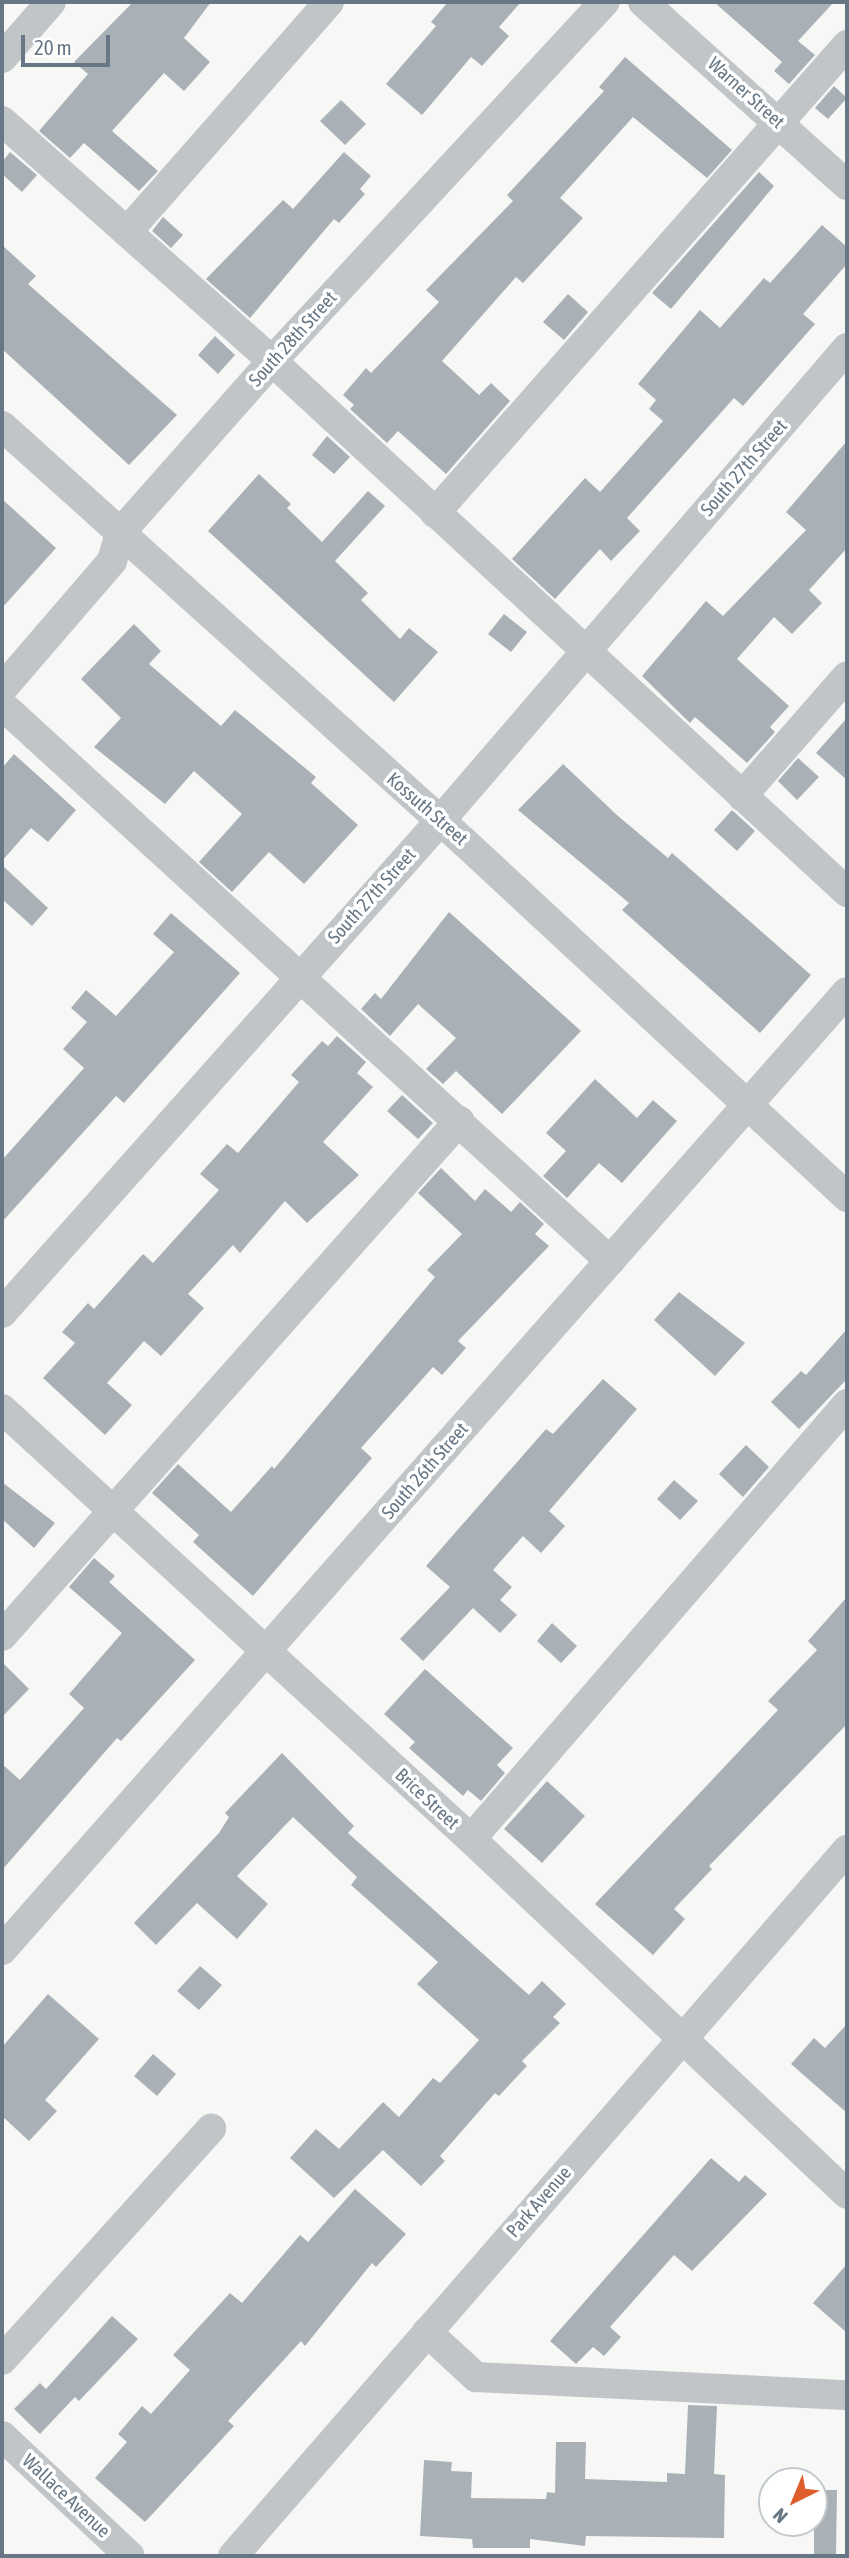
<!DOCTYPE html>
<html>
<head>
<meta charset="utf-8">
<style>
  body { margin:0 }
  #map { position:relative; width:849px; height:2558px; overflow:hidden; background:#f7f8f5; font-family:"Asap Condensed",sans-serif }
  div>[style] { position:absolute }
  [style*='--x'] { left:calc(var(--x)*1px); top:calc(var(--y)*1px); width:calc(var(--w)*1px); rotate:calc(var(--a)*1deg) }
  .building>* { inset:0; background:#a9b1b7 }
  .minor>* { height:30px; margin:-15px; padding:0 15px; transform-origin:15px; border-radius:15px; background:#c1c5c8 }
  span { translate:-50% -50%; white-space:nowrap; text-align:center; line-height:1.15; -webkit-text-stroke:7px #fff; paint-order:stroke }
  .street-label { font-size:19px; color:#677785 }
  .frame { position:absolute; inset:0; border:4px solid #677785; pointer-events:none }
  .north { position:absolute; left:758px; top:2467px; width:70px; height:70px; box-sizing:border-box; background:#fff; border:2px solid #c2c9ce; border-radius:50%; rotate:223deg; font-size:19px; font-weight:700; line-height:28px; text-align:center; color:#677785 }
  .north::after { content:''; display:block; margin:auto; width:24px; height:32px; background:#e05d2c; clip-path:polygon(50% 0,100% 100%,50% 72%,0 100%) }
  .scale { position:absolute; left:21px; top:35px; width:89px; height:32px; box-sizing:border-box; border:4px solid #677785; border-top:0; padding-left:9px; font-size:21px; line-height:24px; white-space:nowrap; color:#677785; -webkit-text-stroke:5px #fff; paint-order:stroke }
</style>
</head>
<body>
<div id="map">
  <div class="building">
    <i style="clip-path:polygon(133px 2px,211px 2px,184px 38px,210px 62px,184px 91px,164px 73px,112px 131px,158px 171px,139px 191px,84px 143px,70px 158px,39px 131px,88px 74px,74px 62px)"></i>
    <i style="clip-path:polygon(448px 2px,521px 2px,499px 27px,509px 36px,482px 66px,471px 57px,422px 115px,386px 84px,436px 26px,431px 22px)"></i>
    <i style="clip-path:polygon(714px 2px,834px 2px,798px 41px,815px 55px,789px 84px,774px 71px,782px 62px)"></i>
    <i style="clip-path:polygon(625px 57px,732px 150px,707px 178px,633px 117px,560px 198px,583px 218px,523px 283px,516px 277px,442px 361px,479px 395px,491px 383px,510px 401px,446px 474px,398px 431px,387px 443px,350px 409px,354px 405px,343px 395px,366px 368px,371px 373px,439px 302px,426px 290px,513px 201px,507px 195px,604px 91px,599px 87px)"></i>
    <i style="clip-path:polygon(834px 86px,847px 98px,828px 119px,815px 108px)"></i>
    <i style="clip-path:polygon(341px 100px,366px 124px,345px 145px,320px 121px)"></i>
    <i style="clip-path:polygon(10px 152px,37px 175px,22px 192px,2px 174px,2px 162px)"></i>
    <i style="clip-path:polygon(344px 152px,371px 176px,360px 189px,365px 194px,339px 223px,334px 219px,250px 318px,206px 279px,283px 200px,293px 209px)"></i>
    <i style="clip-path:polygon(759px 172px,774px 186px,671px 309px,652px 293px)"></i>
    <i style="clip-path:polygon(163px 217px,183px 235px,171px 248px,152px 231px)"></i>
    <i style="clip-path:polygon(822px 225px,847px 247px,847px 264px,803px 314px,815px 324px,743px 406px,734px 398px,627px 518px,640px 531px,611px 561px,600px 549px,555px 599px,512px 559px,585px 478px,600px 492px,663px 421px,649px 409px,656px 400px,638px 384px,700px 310px,720px 328px,764px 278px,770px 283px)"></i>
    <i style="clip-path:polygon(2px 245px,36px 276px,28px 284px,177px 415px,129px 465px,2px 349px)"></i>
    <i style="clip-path:polygon(568px 294px,588px 312px,564px 340px,543px 322px)"></i>
    <i style="clip-path:polygon(215px 336px,235px 355px,218px 374px,198px 355px)"></i>
    <i style="clip-path:polygon(327px 436px,350px 457px,334px 474px,312px 455px)"></i>
    <i style="clip-path:polygon(847px 441px,847px 548px,809px 590px,822px 603px,792px 634px,774px 617px,737px 659px,789px 706px,770px 727px,775px 732px,747px 763px,695px 717px,690px 723px,642px 676px,706px 601px,723px 616px,806px 530px,786px 512px)"></i>
    <i style="clip-path:polygon(259px 474px,291px 504px,287px 508px,322px 542px,368px 491px,385px 506px,335px 561px,368px 593px,361px 600px,400px 639px,409px 628px,438px 652px,394px 702px,208px 531px)"></i>
    <i style="clip-path:polygon(2px 499px,56px 548px,2px 608px)"></i>
    <i style="clip-path:polygon(504px 614px,527px 632px,511px 652px,488px 634px)"></i>
    <i style="clip-path:polygon(134px 624px,161px 651px,149px 664px,221px 726px,235px 710px,316px 777px,311px 783px,358px 825px,304px 884px,269px 852px,232px 892px,199px 862px,242px 814px,194px 771px,165px 804px,94px 747px,121px 718px,81px 679px)"></i>
    <i style="clip-path:polygon(847px 718px,847px 780px,816px 753px)"></i>
    <i style="clip-path:polygon(14px 754px,76px 810px,48px 842px,31px 828px,2px 861px,2px 768px)"></i>
    <i style="clip-path:polygon(798px 758px,819px 777px,797px 800px,778px 781px)"></i>
    <i style="clip-path:polygon(563px 764px,618px 816px,668px 858px,672px 853px,811px 975px,760px 1033px,622px 910px,629px 903px,518px 810px)"></i>
    <i style="clip-path:polygon(732px 810px,755px 831px,737px 851px,714px 830px)"></i>
    <i style="clip-path:polygon(2px 865px,48px 908px,32px 926px,2px 899px)"></i>
    <i style="clip-path:polygon(449px 912px,581px 1031px,502px 1114px,456px 1071px,443px 1084px,426px 1069px,456px 1038px,418px 1004px,390px 1036px,361px 1009px,375px 993px,381px 999px)"></i>
    <i style="clip-path:polygon(171px 913px,240px 973px,124px 1103px,116px 1096px,2px 1222px,2px 1160px,84px 1068px,63px 1049px,87px 1022px,71px 1008px,86px 990px,116px 1016px,174px 952px,153px 934px)"></i>
    <i style="clip-path:polygon(337px 1036px,366px 1062px,357px 1073px,373px 1087px,323px 1142px,359px 1175px,307px 1223px,285px 1201px,240px 1253px,233px 1245px,188px 1294px,204px 1308px,161px 1356px,144px 1341px,107px 1383px,132px 1405px,105px 1435px,43px 1378px,75px 1343px,62px 1332px,88px 1303px,94px 1309px,143px 1254px,153px 1263px,219px 1190px,200px 1174px,227px 1144px,238px 1153px,299px 1082px,291px 1075px,322px 1041px,328px 1046px)"></i>
    <i style="clip-path:polygon(595px 1079px,637px 1118px,653px 1100px,677px 1121px,622px 1183px,599px 1163px,567px 1198px,543px 1176px,566px 1151px,546px 1133px)"></i>
    <i style="clip-path:polygon(402px 1095px,433px 1123px,418px 1139px,387px 1111px)"></i>
    <i style="clip-path:polygon(441px 1168px,475px 1201px,485px 1189px,511px 1212px,520px 1202px,544px 1224px,535px 1234px,549px 1246px,458px 1341px,466px 1348px,442px 1375px,433px 1367px,361px 1448px,372px 1458px,253px 1596px,193px 1542px,199px 1535px,152px 1493px,178px 1464px,231px 1512px,272px 1466px,274px 1469px,435px 1277px,427px 1270px,462px 1234px,418px 1193px)"></i>
    <i style="clip-path:polygon(679px 1292px,745px 1343px,715px 1376px,654px 1320px)"></i>
    <i style="clip-path:polygon(847px 1329px,847px 1379px,799px 1429px,771px 1402px,801px 1371px,806px 1375px)"></i>
    <i style="clip-path:polygon(603px 1379px,637px 1409px,549px 1511px,565px 1526px,541px 1553px,523px 1536px,493px 1570px,512px 1587px,500px 1600px,517px 1615px,500px 1633px,473px 1608px,423px 1661px,400px 1639px,450px 1587px,426px 1566px,546px 1429px,553px 1434px)"></i>
    <i style="clip-path:polygon(746px 1445px,769px 1467px,743px 1497px,719px 1474px)"></i>
    <i style="clip-path:polygon(674px 1480px,698px 1501px,680px 1520px,657px 1499px)"></i>
    <i style="clip-path:polygon(2px 1482px,55px 1523px,34px 1548px,2px 1519px)"></i>
    <i style="clip-path:polygon(94px 1558px,115px 1576px,109px 1582px,195px 1660px,121px 1741px,117px 1738px,2px 1870px,2px 1764px,20px 1780px,84px 1708px,69px 1694px,122px 1633px,69px 1587px)"></i>
    <i style="clip-path:polygon(847px 1597px,847px 1724px,709px 1866px,712px 1869px,674px 1909px,685px 1919px,653px 1955px,595px 1904px,778px 1710px,768px 1701px,817px 1650px,808px 1641px)"></i>
    <i style="clip-path:polygon(552px 1623px,577px 1646px,561px 1663px,537px 1641px)"></i>
    <i style="clip-path:polygon(2px 1662px,29px 1689px,2px 1717px)"></i>
    <i style="clip-path:polygon(425px 1669px,513px 1748px,497px 1765px,505px 1773px,481px 1801px,468px 1790px,463px 1796px,409px 1748px,415px 1742px,384px 1714px)"></i>
    <i style="clip-path:polygon(282px 1753px,354px 1826px,348px 1833px,529px 1995px,542px 1981px,566px 2004px,553px 2017px,560px 2023px,522px 2061px,527px 2066px,499px 2096px,495px 2093px,440px 2156px,445px 2161px,421px 2186px,383px 2150px,334px 2198px,290px 2158px,316px 2129px,339px 2149px,383px 2102px,399px 2117px,433px 2078px,440px 2083px,479px 2040px,417px 1984px,438px 1962px,351px 1885px,357px 1877px,293px 1817px,237px 1876px,268px 1904px,237px 1939px,197px 1903px,156px 1945px,134px 1923px,219px 1833px,229px 1817px,225px 1813px)"></i>
    <i style="clip-path:polygon(547px 1781px,585px 1816px,542px 1863px,504px 1829px)"></i>
    <i style="clip-path:polygon(200px 1966px,222px 1985px,199px 2010px,177px 1991px)"></i>
    <i style="clip-path:polygon(48px 1994px,99px 2039px,45px 2100px,57px 2111px,29px 2141px,2px 2116px,2px 2047px)"></i>
    <i style="clip-path:polygon(847px 2024px,847px 2113px,791px 2064px,814px 2038px,825px 2048px)"></i>
    <i style="clip-path:polygon(153px 2054px,176px 2074px,157px 2096px,134px 2076px)"></i>
    <i style="clip-path:polygon(711px 2158px,739px 2182px,745px 2175px,767px 2194px,692px 2271px,674px 2255px,610px 2327px,621px 2337px,604px 2356px,593px 2347px,576px 2364px,550px 2341px)"></i>
    <i style="clip-path:polygon(355px 2189px,406px 2234px,376px 2267px,372px 2263px,305px 2346px,301px 2341px,228px 2421px,234px 2426px,145px 2522px,95px 2478px,127px 2442px,118px 2434px,142px 2406px,151px 2414px,190px 2370px,173px 2355px,230px 2293px,242px 2303px,300px 2235px,308px 2242px)"></i>
    <i style="clip-path:polygon(847px 2264px,847px 2333px,813px 2303px)"></i>
    <i style="clip-path:polygon(112px 2316px,138px 2339px,79px 2401px,75px 2397px,40px 2434px,14px 2409px,40px 2383px,46px 2389px)"></i>
    <i style="clip-path:polygon(688px 2405px,717px 2406px,714px 2474px,725px 2475px,724px 2538px,586px 2536px,585px 2546px,530px 2539px,530px 2548px,473px 2548px,472px 2539px,420px 2536px,424px 2460px,452px 2462px,451px 2471px,472px 2472px,471px 2498px,546px 2499px,547px 2492px,555px 2493px,556px 2442px,586px 2442px,585px 2479px,667px 2482px,667px 2473px,685px 2474px)"></i>
    <i style="clip-path:polygon(814px 2490px,837px 2490px,836px 2556px,814px 2556px)"></i>
  </div>
  <div class="minor">
    <i style="--x:643;--y:2;--w:274;--a:41.9"></i>
    <i style="--x:2;--y:58;--w:74;--a:-48.8"></i>
    <i style="--x:2;--y:121;--w:361;--a:41.6"></i>
    <i style="--x:272;--y:361;--w:783;--a:42.72"></i>
    <i style="--x:127;--y:232;--w:306;--a:-48.7"></i>
    <i style="--x:2;--y:426;--w:620;--a:41.99"></i>
    <i style="--x:463;--y:841;--w:524;--a:42.83"></i>
    <i style="--x:435;--y:513;--w:624;--a:-48.64"></i>
    <i style="--x:2;--y:689;--w:169;--a:-49.3"></i>
    <i style="--x:112;--y:561;--w:29;--a:-74"></i>
    <i style="--x:120;--y:533;--w:230;--a:-48.5"></i>
    <i style="--x:272;--y:361;--w:490;--a:-47.2"></i>
    <i style="--x:2;--y:705;--w:824;--a:42.44"></i>
    <i style="--x:742;--y:796;--w:159;--a:-48.8"></i>
    <i style="--x:2;--y:1313;--w:659;--a:-48.32"></i>
    <i style="--x:440;--y:821;--w:624;--a:-49.29"></i>
    <i style="--x:2;--y:1409;--w:636;--a:42.52"></i>
    <i style="--x:471;--y:1839;--w:517;--a:43.35"></i>
    <i style="--x:2;--y:1636;--w:689;--a:-48.41"></i>
    <i style="--x:471;--y:1839;--w:575;--a:-49.16"></i>
    <i style="--x:2;--y:1950;--w:1277;--a:-48.59"></i>
    <i style="--x:427;--y:2332;--w:67;--a:42.6"></i>
    <i style="--x:476;--y:2377;--w:371;--a:2.8"></i>
    <i style="--x:2;--y:2360;--w:312;--a:-47.9"></i>
    <i style="--x:2;--y:2436;--w:175;--a:43.2"></i>
    <i style="--x:233;--y:2556;--w:936;--a:-48.99"></i>
  </div>
  <div class="street-label">
    <span style="left:746px;top:93px;rotate:42deg">Warner Street</span>
    <span style="left:293px;top:339px;rotate:-48deg">South 28th Street</span>
    <span style="left:744px;top:468px;rotate:-49deg">South 27th Street</span>
    <span style="left:427px;top:809px;rotate:41deg">Kossuth Street</span>
    <span style="left:372px;top:896px;rotate:-48deg">South 27th Street</span>
    <span style="left:425px;top:1471px;rotate:-49deg">South 26th Street</span>
    <span style="left:427px;top:1799px;rotate:43deg">Brice Street</span>
    <span style="left:539px;top:2202px;rotate:-49deg">Park Avenue</span>
    <span style="left:66px;top:2496px;rotate:43deg">Wallace Avenue</span>
  </div>
  <div class="frame"></div>
  <div class="north">N</div>
  <div class="scale">20 m</div>
</div>
</body>
</html>
